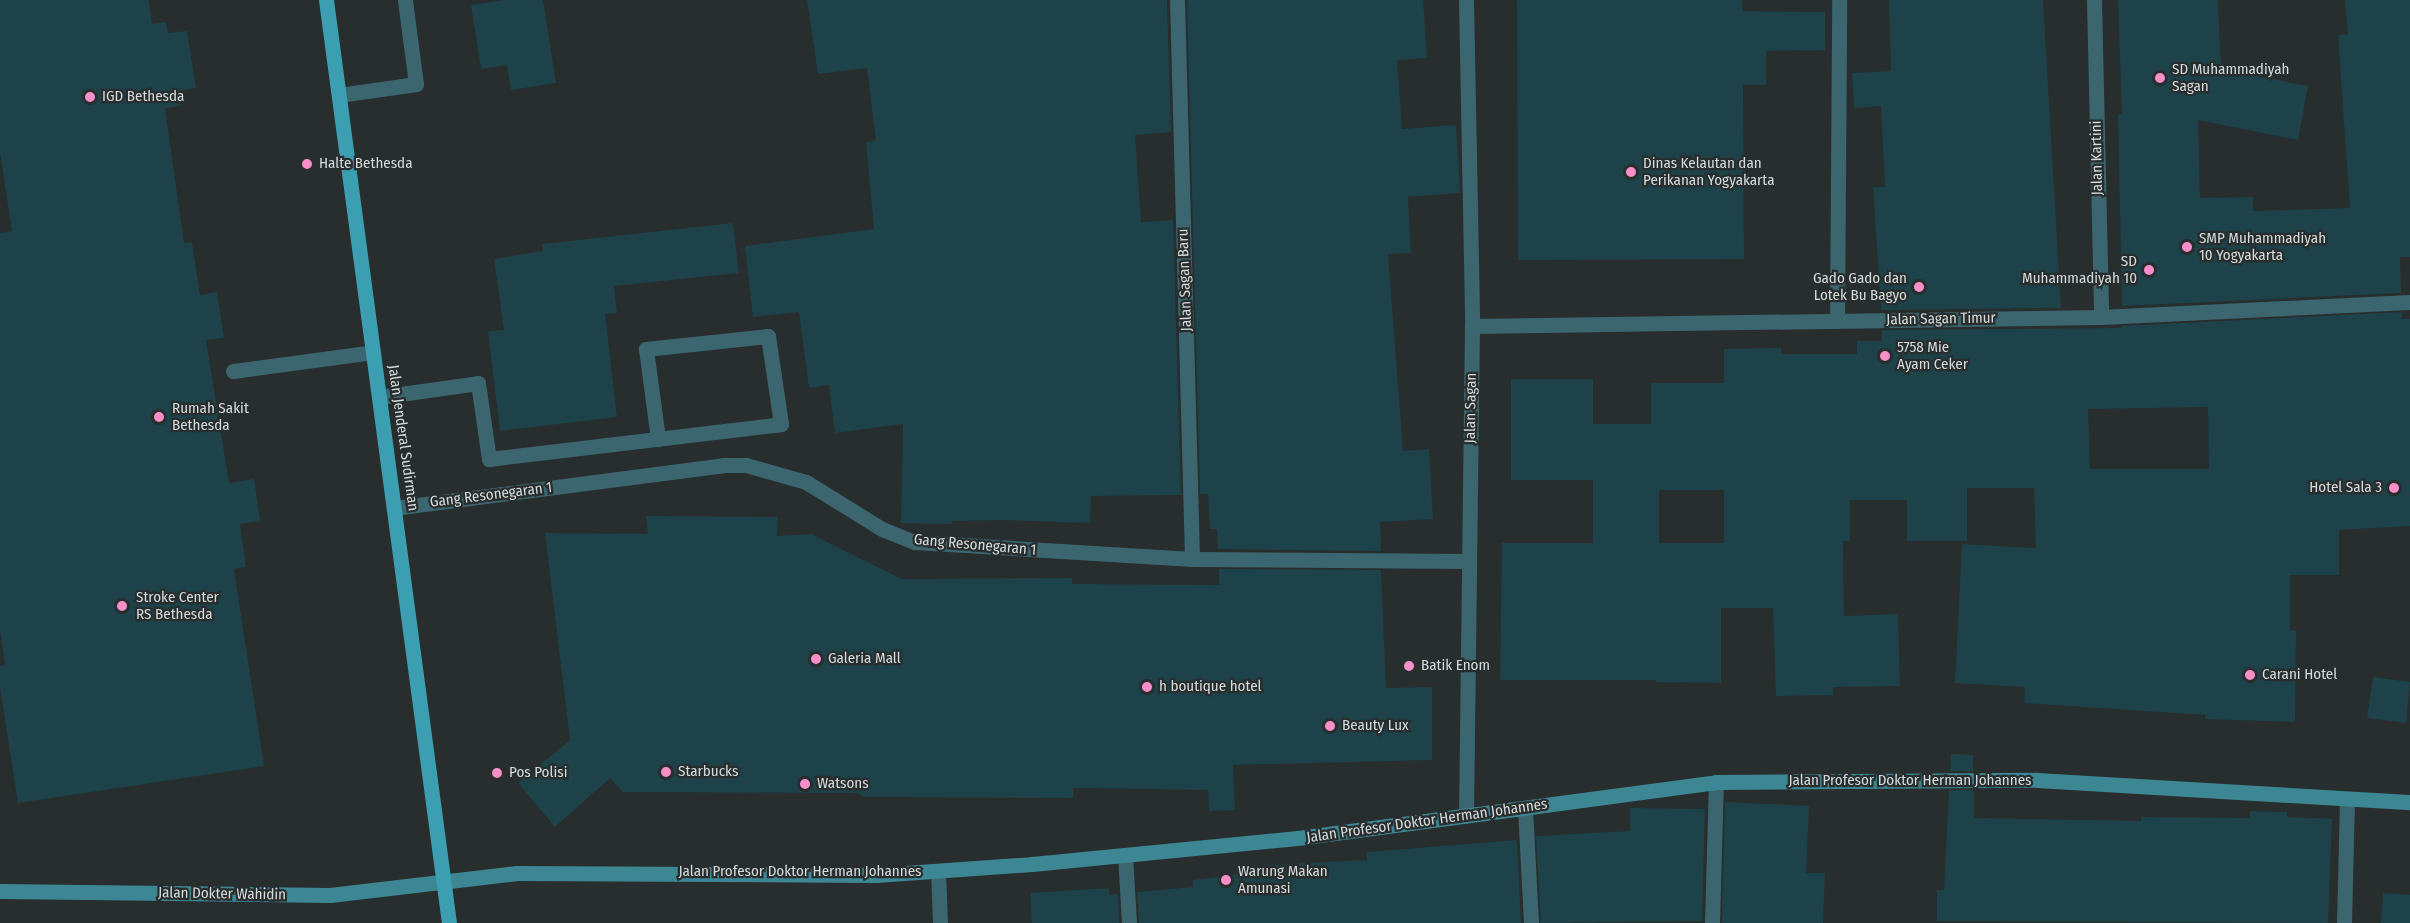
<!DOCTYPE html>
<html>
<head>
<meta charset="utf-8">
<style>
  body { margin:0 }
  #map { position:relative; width:2410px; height:923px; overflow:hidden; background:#282d2e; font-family:"Fira Sans Condensed",sans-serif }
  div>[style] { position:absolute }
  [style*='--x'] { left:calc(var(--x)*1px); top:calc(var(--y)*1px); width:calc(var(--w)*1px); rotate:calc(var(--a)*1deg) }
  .building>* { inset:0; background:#1d4249 }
  .service>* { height:15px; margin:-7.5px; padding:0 7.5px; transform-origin:7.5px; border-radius:7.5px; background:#3b666f }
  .minor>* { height:15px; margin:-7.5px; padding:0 7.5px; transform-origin:7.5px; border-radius:7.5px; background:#3b666f }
  .secondary>* { height:15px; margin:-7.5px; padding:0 7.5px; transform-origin:7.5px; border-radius:7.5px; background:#3d8794 }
  .primary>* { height:15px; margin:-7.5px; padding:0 7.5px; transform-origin:7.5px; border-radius:7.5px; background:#3c9fb1 }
  .dots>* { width:16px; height:16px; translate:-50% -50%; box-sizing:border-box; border:3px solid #282d2e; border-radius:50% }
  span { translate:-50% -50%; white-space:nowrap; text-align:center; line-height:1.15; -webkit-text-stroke:4.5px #282d2e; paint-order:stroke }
  .poi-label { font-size:15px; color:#d6dada }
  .left { translate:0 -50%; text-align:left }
  .right { translate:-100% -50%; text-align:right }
  .street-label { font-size:15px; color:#d6dada }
</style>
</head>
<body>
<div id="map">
  <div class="building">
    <i style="clip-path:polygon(0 0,149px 0,152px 24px,166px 22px,168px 33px,187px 31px,196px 88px,178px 91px,180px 106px,165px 108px,184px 243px,192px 242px,200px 295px,217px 292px,224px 338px,206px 340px,229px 483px,254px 479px,260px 521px,240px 524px,246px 567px,234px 569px,264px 766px,18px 803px,0 688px,0 666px,5px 665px,0 630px,0 233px,12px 231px,0 153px)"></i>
    <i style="clip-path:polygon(504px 0,543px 0,556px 83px,511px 90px,507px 65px,481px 69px,471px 5px)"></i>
    <i style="clip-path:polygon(807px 0,1167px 0,1171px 132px,1135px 135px,1141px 222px,1173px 220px,1181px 495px,1091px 496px,1090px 523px,1004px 520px,952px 521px,952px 524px,901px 523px,903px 424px,835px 433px,829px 385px,809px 388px,799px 312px,753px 317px,745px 246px,874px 229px,866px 142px,876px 141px,867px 68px,818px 74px)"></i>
    <i style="clip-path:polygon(1187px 0,1423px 0,1427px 58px,1397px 60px,1402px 129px,1456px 125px,1460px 193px,1408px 197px,1411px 253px,1388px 254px,1403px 451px,1429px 449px,1433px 519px,1380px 522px,1381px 551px,1218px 549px,1217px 529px,1210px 529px,1208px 494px,1200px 494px)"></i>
    <i style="clip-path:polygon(1517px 0,1742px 0,1742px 11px,1825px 12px,1825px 50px,1766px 51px,1766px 85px,1743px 85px,1744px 259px,1518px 260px)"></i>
    <i style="clip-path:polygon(1889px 0,2043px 0,2061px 308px,1881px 310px,1873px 187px,1885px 187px,1881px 106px,1854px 108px,1852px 73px,1891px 71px)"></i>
    <i style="clip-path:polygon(2118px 0,2218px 0,2221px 69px,2308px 86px,2298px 140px,2198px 120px,2200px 198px,2253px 197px,2253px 211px,2350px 208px,2338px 35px,2348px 34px,2345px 0,2410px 0,2410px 257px,2400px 257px,2401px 293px,2122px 306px,2118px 114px,2122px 114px)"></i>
    <i style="clip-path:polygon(733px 223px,739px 273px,614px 286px,617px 313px,605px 314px,617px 417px,500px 431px,488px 331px,504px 330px,494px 259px,543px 251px,542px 244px)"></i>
    <i style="clip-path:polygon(evenodd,2402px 312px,2402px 319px,2410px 319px,2410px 526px,2339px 530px,2339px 575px,2290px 575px,2290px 630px,2296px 631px,2295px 722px,2205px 719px,2205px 715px,2024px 703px,2025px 687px,1955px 683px,1962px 544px,2036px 548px,2034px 488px,1967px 488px,1967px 541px,1907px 541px,1907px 500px,1850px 500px,1850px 541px,1843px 541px,1844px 616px,1898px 614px,1900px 686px,1833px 687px,1833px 695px,1776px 696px,1773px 608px,1721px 608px,1721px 683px,1656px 682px,1656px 680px,1500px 680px,1502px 543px,1593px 543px,1593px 480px,1511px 480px,1511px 379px,1593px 379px,1593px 424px,1651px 424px,1651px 383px,1724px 383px,1724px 349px,1781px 348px,1781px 354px,1857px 354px,1857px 341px,1882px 341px,1882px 330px,2122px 328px,2122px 326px,2402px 312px,2208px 407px,2209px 469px,2090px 469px,2088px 409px,2208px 407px,2402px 312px,1659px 490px,1724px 490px,1724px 543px,1659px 543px,1659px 490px)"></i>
    <i style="clip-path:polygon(646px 516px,778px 517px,777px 536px,811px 534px,902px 579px,1072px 578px,1072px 584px,1219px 585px,1219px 569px,1381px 570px,1386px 688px,1432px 687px,1432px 760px,1233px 765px,1235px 810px,1209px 811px,1208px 790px,1073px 788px,1073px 798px,863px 797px,858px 793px,623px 792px,610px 778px,555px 827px,518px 783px,570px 740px,545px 533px,648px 534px)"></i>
    <i style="clip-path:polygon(2373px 677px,2410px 682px,2406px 723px,2367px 718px)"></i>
    <i style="clip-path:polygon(1951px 754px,1973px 755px,1973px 771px,1950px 771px)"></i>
    <i style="clip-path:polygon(1949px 790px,1974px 790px,1974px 818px,2141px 821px,2141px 817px,2250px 818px,2250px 811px,2287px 812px,2287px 817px,2332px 819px,2328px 923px,1937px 921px,1937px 890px,1944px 890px)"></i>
    <i style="clip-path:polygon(1725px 802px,1809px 806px,1806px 873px,1825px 873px,1823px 923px,1722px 923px)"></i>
    <i style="clip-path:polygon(1630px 808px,1705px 809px,1702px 921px,1541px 923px,1536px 836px,1630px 831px)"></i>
    <i style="clip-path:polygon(1517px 840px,1521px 923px,1139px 923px,1137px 892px,1193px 887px,1193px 880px,1249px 873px,1249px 866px,1367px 860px,1367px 852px)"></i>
    <i style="clip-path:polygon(1109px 888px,1110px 895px,1118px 894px,1119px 923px,1032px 923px,1030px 893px)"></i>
    <i style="clip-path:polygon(2383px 893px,2410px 895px,2410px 923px,2381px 923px)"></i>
  </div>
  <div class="service">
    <i style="--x:1177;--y:0;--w:559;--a:88.46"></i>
    <i style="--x:1192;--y:559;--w:276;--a:0.4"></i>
    <i style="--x:339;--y:95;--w:78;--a:-8.1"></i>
    <i style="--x:416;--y:84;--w:85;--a:-97.5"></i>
    <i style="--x:233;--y:371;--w:141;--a:-7.7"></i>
    <i style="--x:379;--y:397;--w:100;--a:-8"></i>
    <i style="--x:478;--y:383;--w:77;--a:81.8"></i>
    <i style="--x:489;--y:459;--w:294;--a:-6.8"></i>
    <i style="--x:781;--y:424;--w:89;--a:-98.4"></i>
    <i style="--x:768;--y:336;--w:123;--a:173.9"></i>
    <i style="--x:646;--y:349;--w:91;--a:82.4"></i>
  </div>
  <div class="minor">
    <i style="--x:1466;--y:0;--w:326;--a:88.9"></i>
    <i style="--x:1472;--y:326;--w:490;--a:90.7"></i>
    <i style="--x:2094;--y:0;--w:317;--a:88.7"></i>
    <i style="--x:1837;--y:321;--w:321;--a:-89.6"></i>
    <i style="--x:1472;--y:326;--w:629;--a:-0.82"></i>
    <i style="--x:2101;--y:317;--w:309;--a:-2.8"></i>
    <i style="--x:394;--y:508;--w:332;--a:-7.4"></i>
    <i style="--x:723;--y:465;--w:23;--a:0"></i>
    <i style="--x:746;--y:465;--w:62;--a:15.8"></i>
    <i style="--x:806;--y:482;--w:89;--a:31.7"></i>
    <i style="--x:882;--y:529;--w:35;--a:22"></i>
    <i style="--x:915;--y:542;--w:278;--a:3.5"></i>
    <i style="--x:1525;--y:808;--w:115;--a:87"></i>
    <i style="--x:1125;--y:855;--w:68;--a:86.6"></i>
    <i style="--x:938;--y:871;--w:52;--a:87.8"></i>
    <i style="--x:1712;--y:923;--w:141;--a:-88.4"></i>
    <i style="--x:2344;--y:923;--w:124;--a:-88.6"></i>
  </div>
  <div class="secondary">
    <i style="--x:0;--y:891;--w:330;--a:0.7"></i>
    <i style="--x:330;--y:895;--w:187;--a:-6.7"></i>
    <i style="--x:516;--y:873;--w:360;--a:0.3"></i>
    <i style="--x:876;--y:875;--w:156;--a:-4"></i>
    <i style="--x:1032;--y:864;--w:274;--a:-5.6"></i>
    <i style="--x:1305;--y:837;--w:415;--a:-7.6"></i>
    <i style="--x:1716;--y:782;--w:321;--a:-0.4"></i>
    <i style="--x:2037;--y:780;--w:374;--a:3.4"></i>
  </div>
  <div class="primary">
    <i style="--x:326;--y:0;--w:931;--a:82.41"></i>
  </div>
  <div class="dots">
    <i style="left:2160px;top:78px;background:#f98fc9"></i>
    <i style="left:90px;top:97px;background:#f98fc9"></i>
    <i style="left:307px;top:164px;background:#f98fc9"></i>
    <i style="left:1631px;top:172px;background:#f98fc9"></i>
    <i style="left:2187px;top:247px;background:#f98fc9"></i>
    <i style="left:2149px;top:270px;background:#f98fc9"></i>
    <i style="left:1919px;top:287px;background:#f98fc9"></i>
    <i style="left:1885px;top:356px;background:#f98fc9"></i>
    <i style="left:159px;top:417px;background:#f98fc9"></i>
    <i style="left:2394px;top:488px;background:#f98fc9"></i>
    <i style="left:122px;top:606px;background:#f98fc9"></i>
    <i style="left:816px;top:659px;background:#f98fc9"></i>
    <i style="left:1409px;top:666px;background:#f98fc9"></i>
    <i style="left:2250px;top:675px;background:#f98fc9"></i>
    <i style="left:1147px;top:687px;background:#f98fc9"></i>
    <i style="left:1330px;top:726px;background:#f98fc9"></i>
    <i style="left:666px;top:772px;background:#f98fc9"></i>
    <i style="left:497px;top:773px;background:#f98fc9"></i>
    <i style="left:805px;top:784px;background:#f98fc9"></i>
    <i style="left:1226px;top:880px;background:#f98fc9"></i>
  </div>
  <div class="poi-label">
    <span class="left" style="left:2172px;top:78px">SD Muhammadiyah<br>Sagan</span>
    <span class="left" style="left:102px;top:97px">IGD Bethesda</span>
    <span class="left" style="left:1643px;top:172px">Dinas Kelautan dan<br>Perikanan Yogyakarta</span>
    <span class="left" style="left:319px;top:164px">Halte Bethesda</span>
    <span class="left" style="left:2199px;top:247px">SMP Muhammadiyah<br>10 Yogyakarta</span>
    <span class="right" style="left:2137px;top:270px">SD<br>Muhammadiyah 10</span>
    <span class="right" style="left:1907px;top:287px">Gado Gado dan<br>Lotek Bu Bagyo</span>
    <span class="left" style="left:1897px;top:356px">5758 Mie<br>Ayam Ceker</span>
    <span class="left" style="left:172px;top:417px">Rumah Sakit<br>Bethesda</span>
    <span class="right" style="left:2382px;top:488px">Hotel Sala 3</span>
    <span class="left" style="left:136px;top:606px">Stroke Center<br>RS Bethesda</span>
    <span class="left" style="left:828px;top:659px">Galeria Mall</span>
    <span class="left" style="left:1421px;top:666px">Batik Enom</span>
    <span class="left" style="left:2262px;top:675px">Carani Hotel</span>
    <span class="left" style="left:1159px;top:687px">h boutique hotel</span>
    <span class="left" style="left:1342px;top:726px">Beauty Lux</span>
    <span class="left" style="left:678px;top:772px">Starbucks</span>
    <span class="left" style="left:509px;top:773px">Pos Polisi</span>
    <span class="left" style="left:817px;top:784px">Watsons</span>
    <span class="left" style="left:1238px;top:880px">Warung Makan<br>Amunasi</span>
  </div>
  <div class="street-label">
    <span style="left:2097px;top:158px;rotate:-91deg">Jalan Kartini</span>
    <span style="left:1185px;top:280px;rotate:-92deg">Jalan Sagan Baru</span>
    <span style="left:1941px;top:319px;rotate:-1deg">Jalan Sagan Timur</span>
    <span style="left:1471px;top:408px;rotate:-89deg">Jalan Sagan</span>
    <span style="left:403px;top:438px;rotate:82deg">Jalan Jenderal Sudirman</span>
    <span style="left:491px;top:495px;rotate:-7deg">Gang Resonegaran 1</span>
    <span style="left:975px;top:545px;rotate:5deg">Gang Resonegaran 1</span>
    <span style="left:1910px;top:781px">Jalan Profesor Doktor Herman Johannes</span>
    <span style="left:1427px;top:821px;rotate:-8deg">Jalan Profesor Doktor Herman Johannes</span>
    <span style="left:800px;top:872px">Jalan Profesor Doktor Herman Johannes</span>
    <span style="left:222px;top:894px;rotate:1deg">Jalan Dokter Wahidin</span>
  </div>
</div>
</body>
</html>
